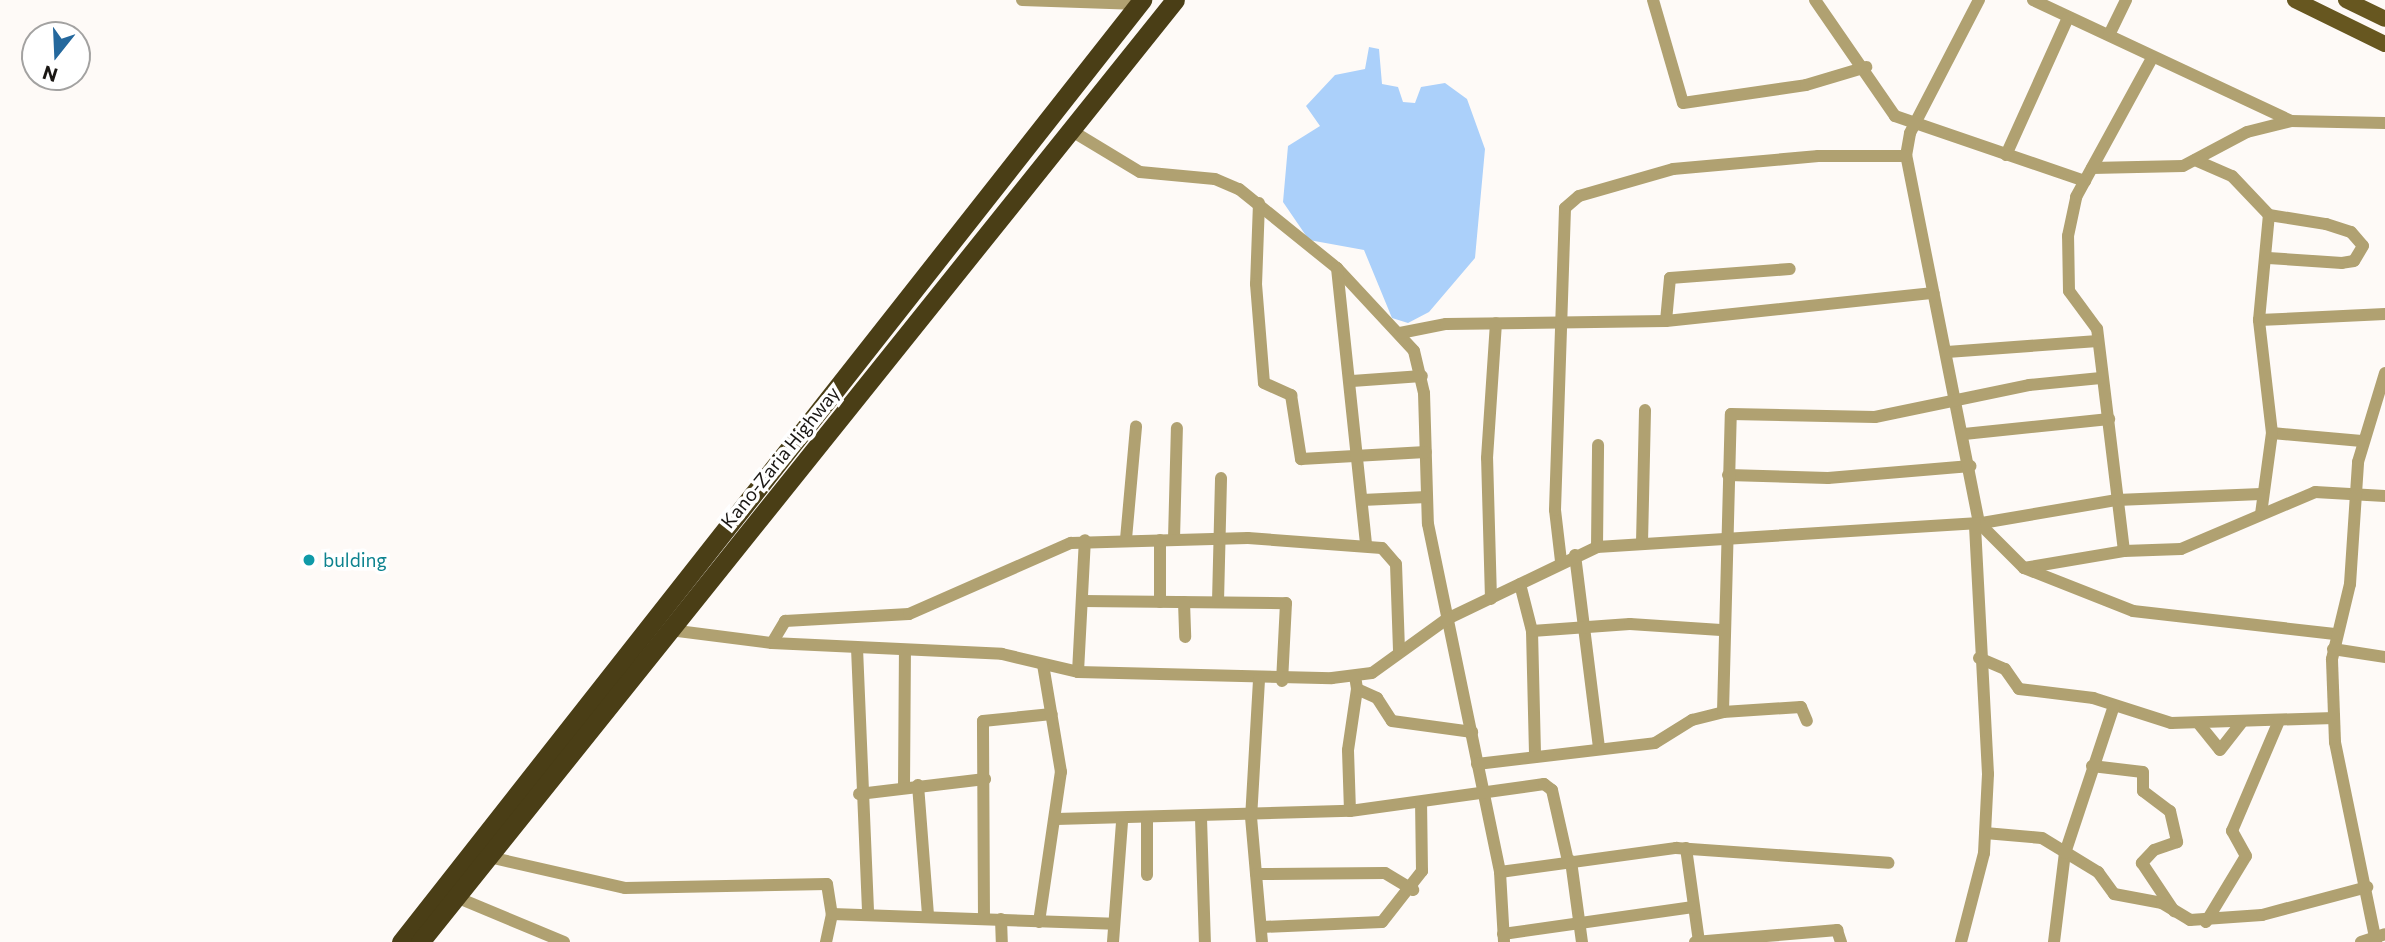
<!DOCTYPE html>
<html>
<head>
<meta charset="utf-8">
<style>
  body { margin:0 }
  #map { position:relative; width:2385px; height:942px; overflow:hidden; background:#fefaf7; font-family:Commissioner,sans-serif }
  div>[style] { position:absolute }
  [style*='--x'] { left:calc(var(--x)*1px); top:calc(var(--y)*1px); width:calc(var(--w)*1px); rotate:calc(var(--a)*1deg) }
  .water>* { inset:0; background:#abd0fa }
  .minor>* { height:12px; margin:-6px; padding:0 6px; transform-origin:6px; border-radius:6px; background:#b0a171 }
  .major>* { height:16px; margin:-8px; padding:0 8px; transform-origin:8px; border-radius:8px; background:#675720 }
  .highway>* { height:19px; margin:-9.5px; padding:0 9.5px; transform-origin:9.5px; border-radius:9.5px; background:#4a3e16 }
  .dots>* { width:19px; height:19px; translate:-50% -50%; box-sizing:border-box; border:4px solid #fff; border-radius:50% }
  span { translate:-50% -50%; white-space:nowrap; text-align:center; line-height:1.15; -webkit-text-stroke:7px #fff; paint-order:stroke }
  .street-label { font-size:19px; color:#1a1714 }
  .culture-label { font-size:19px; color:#0d838f }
  .left { translate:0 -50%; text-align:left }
  .north { position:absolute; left:21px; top:21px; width:70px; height:70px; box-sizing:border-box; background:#fff; border:2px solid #a3a2a1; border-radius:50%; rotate:198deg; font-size:19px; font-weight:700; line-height:28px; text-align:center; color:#1a1714 }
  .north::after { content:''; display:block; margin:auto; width:24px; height:32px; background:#24689d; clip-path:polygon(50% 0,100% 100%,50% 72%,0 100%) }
</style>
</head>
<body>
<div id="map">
  <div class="water">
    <i style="clip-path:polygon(1369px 47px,1379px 49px,1382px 84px,1398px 87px,1403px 102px,1415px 103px,1421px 87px,1445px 83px,1467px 99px,1485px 149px,1475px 258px,1429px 312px,1408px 323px,1392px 318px,1364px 250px,1309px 240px,1283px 202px,1288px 146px,1320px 126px,1306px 106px,1335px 75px,1365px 69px)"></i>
  </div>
  <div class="minor">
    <i style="--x:1022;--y:0;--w:117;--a:2"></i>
    <i style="--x:1653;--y:0;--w:107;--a:73.8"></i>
    <i style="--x:1683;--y:103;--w:124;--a:-8.3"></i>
    <i style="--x:1806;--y:85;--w:63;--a:-16.7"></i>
    <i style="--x:1815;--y:0;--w:141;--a:55.4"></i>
    <i style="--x:1895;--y:116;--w:201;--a:18.9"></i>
    <i style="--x:2033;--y:0;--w:285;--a:25.1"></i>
    <i style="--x:2109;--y:35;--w:39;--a:-64"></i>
    <i style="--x:1072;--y:131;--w:79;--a:31.1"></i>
    <i style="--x:1140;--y:172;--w:75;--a:5.3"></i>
    <i style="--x:1215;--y:179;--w:26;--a:23"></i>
    <i style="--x:1239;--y:189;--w:126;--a:38.9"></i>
    <i style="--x:1337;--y:268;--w:113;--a:47.1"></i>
    <i style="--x:1414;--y:351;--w:43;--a:76.6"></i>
    <i style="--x:1424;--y:393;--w:131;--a:88.3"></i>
    <i style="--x:1428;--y:524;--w:355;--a:78.3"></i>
    <i style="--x:1500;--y:872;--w:70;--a:86.7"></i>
    <i style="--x:2006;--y:155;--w:150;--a:-65.7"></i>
    <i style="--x:2195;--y:160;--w:40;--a:23.4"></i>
    <i style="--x:2232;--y:176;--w:54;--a:46.5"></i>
    <i style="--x:2269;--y:215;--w:58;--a:9"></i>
    <i style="--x:2326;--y:224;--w:26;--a:18"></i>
    <i style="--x:2351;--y:232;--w:18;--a:49"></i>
    <i style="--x:2363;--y:246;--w:17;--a:121"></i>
    <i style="--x:2354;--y:261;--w:12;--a:171"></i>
    <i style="--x:2342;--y:263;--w:74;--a:-176.1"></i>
    <i style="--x:2092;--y:168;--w:91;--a:-1.3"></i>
    <i style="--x:2183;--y:166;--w:72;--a:-28"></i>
    <i style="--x:2247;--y:132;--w:45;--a:-14"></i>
    <i style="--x:2291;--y:121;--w:94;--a:1.2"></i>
    <i style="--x:1259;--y:203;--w:81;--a:92.1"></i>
    <i style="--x:1256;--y:284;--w:99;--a:85.4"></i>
    <i style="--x:1264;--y:383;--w:30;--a:24"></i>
    <i style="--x:1291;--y:395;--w:65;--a:81.1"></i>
    <i style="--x:1301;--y:459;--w:125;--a:-3.2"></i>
    <i style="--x:1337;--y:268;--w:279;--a:84"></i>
    <i style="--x:2259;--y:320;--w:126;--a:-2.7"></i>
    <i style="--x:1666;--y:321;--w:43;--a:-84.7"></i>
    <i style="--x:1670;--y:278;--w:120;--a:-4.3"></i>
    <i style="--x:1400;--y:333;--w:47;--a:-11.1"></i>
    <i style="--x:1446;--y:324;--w:220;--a:-0.8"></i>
    <i style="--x:1666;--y:321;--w:269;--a:-6"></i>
    <i style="--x:1947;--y:352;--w:151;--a:-4.2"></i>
    <i style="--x:1352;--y:381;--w:70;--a:-4.1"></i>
    <i style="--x:2272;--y:433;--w:90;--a:5.1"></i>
    <i style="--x:1964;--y:434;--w:146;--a:-5.9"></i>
    <i style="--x:1728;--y:475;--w:100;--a:1.7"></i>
    <i style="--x:1828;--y:478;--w:143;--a:-4.8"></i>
    <i style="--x:1362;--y:500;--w:65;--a:-2.6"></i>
    <i style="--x:2261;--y:514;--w:82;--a:-82.3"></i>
    <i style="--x:2272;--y:433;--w:114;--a:-96.6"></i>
    <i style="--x:2259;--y:320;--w:105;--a:-84.6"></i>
    <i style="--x:1979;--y:523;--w:374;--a:-101.2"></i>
    <i style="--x:1906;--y:156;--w:23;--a:-80"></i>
    <i style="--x:1910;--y:133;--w:150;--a:-62.6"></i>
    <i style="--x:1982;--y:523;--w:137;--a:-9.7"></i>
    <i style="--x:2117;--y:500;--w:144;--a:-2.4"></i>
    <i style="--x:1126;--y:539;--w:113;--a:-84.9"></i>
    <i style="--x:1174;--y:539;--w:111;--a:-88.5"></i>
    <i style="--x:1642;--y:543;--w:133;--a:-88.7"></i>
    <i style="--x:1597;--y:547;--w:102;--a:-89.4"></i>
    <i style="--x:2124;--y:551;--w:224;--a:-96.9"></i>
    <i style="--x:2097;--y:329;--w:47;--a:-126.4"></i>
    <i style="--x:2069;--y:291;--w:55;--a:-91"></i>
    <i style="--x:2068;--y:236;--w:40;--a:-78"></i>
    <i style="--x:2076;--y:197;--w:158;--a:-61.3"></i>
    <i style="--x:1575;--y:555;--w:195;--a:82.9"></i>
    <i style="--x:1561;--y:561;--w:51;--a:-96.7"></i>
    <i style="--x:1555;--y:510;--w:302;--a:-88.1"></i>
    <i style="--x:1565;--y:208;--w:18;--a:-41"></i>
    <i style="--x:1579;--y:196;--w:98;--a:-16"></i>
    <i style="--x:1673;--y:169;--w:146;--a:-5.1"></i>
    <i style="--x:1818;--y:156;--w:88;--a:0"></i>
    <i style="--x:2024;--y:568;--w:101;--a:-9.6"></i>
    <i style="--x:2124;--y:551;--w:57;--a:-2"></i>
    <i style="--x:2181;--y:549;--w:146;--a:-23"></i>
    <i style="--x:2315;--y:492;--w:70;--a:3.3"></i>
    <i style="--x:1520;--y:584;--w:49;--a:75.7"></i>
    <i style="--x:1532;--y:631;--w:126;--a:88.6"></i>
    <i style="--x:1491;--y:599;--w:141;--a:-91.6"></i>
    <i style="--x:1487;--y:458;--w:135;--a:-86.2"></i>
    <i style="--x:1083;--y:601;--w:203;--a:0.6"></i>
    <i style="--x:1286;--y:603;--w:78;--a:92.9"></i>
    <i style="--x:1160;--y:602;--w:62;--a:-90"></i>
    <i style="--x:1184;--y:602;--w:35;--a:88"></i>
    <i style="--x:1218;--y:602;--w:124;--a:-88.6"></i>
    <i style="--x:670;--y:630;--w:103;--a:7.3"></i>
    <i style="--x:772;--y:643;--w:230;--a:2.7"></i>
    <i style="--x:1002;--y:654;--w:78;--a:13.3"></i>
    <i style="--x:1078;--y:672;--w:254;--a:1.4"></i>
    <i style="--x:1332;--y:678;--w:40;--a:-7.1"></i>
    <i style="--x:1372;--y:673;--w:92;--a:-35.8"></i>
    <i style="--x:1447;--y:619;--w:166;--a:-25.6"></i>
    <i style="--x:1597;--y:547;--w:383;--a:-3.6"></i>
    <i style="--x:1979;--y:523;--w:64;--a:45"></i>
    <i style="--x:2024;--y:568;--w:117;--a:21.5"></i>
    <i style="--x:2133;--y:611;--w:203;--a:6.5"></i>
    <i style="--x:1532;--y:631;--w:98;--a:-4.1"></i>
    <i style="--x:1630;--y:624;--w:91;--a:3.8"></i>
    <i style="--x:772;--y:643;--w:26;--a:-59"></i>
    <i style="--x:785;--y:621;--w:124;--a:-3.2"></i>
    <i style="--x:909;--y:614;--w:177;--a:-23.7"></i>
    <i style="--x:1071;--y:543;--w:177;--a:-1.6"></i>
    <i style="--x:1248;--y:538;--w:134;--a:4.3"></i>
    <i style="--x:1382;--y:548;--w:21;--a:49"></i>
    <i style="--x:1396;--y:564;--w:88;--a:88"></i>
    <i style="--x:857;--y:648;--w:266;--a:87.6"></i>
    <i style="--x:2333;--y:649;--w:53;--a:8.7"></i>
    <i style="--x:1979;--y:658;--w:28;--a:23"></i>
    <i style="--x:2005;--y:669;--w:24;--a:55"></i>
    <i style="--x:2019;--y:689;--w:75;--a:6.9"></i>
    <i style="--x:2093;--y:698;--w:82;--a:17.8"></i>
    <i style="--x:2171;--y:723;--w:163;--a:-1.8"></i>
    <i style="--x:1078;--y:672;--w:132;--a:-87"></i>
    <i style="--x:1355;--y:676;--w:13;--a:81"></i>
    <i style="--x:1357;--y:689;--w:22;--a:24"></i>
    <i style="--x:1377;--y:698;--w:27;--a:57"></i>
    <i style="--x:1392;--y:721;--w:81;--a:7.8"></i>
    <i style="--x:1259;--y:680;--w:137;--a:93.3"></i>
    <i style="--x:1251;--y:817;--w:125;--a:85"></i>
    <i style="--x:1723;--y:712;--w:298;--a:-88.5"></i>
    <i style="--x:1731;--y:414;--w:144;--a:1.2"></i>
    <i style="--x:1875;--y:417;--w:157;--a:-11.7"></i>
    <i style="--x:2029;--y:385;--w:72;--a:-5.6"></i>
    <i style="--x:2199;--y:724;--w:33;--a:51"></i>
    <i style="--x:2220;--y:750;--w:34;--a:-52"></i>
    <i style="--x:1477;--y:764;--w:179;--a:-6.7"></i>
    <i style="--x:1655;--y:743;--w:44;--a:-31.9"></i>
    <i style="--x:1692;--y:720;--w:32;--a:-14"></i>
    <i style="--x:1723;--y:712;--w:78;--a:-3.7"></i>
    <i style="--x:1801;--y:707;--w:15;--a:67"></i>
    <i style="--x:2092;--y:766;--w:51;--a:6.7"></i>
    <i style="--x:2143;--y:772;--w:19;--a:90"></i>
    <i style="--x:2143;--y:791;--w:34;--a:37"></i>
    <i style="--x:2170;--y:811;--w:32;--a:77"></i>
    <i style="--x:2177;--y:842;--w:24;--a:161"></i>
    <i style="--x:2154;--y:850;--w:18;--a:133"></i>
    <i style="--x:2142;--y:863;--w:58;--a:56.3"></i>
    <i style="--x:918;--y:785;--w:129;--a:85.6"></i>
    <i style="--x:904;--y:787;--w:137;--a:-89.6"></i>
    <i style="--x:859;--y:794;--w:127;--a:-6.8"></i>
    <i style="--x:1350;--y:811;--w:61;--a:-91.9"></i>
    <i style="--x:1348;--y:750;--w:62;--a:-81.6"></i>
    <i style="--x:1201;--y:818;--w:124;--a:88.2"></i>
    <i style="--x:1056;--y:819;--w:294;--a:-1.6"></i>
    <i style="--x:1350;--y:811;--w:196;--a:-7.9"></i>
    <i style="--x:1544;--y:784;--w:10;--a:37"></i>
    <i style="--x:1552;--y:790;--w:73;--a:77.3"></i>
    <i style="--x:1985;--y:833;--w:57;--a:5"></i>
    <i style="--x:2042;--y:838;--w:66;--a:31.3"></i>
    <i style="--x:2098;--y:872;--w:27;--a:54"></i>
    <i style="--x:2114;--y:894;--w:49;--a:10.6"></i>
    <i style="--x:2162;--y:903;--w:33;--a:31"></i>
    <i style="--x:2190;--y:920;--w:72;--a:-4"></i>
    <i style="--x:2262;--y:915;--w:109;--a:-14.9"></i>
    <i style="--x:1686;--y:848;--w:95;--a:82.1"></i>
    <i style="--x:489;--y:857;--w:139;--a:12.8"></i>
    <i style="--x:625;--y:888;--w:202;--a:-1.1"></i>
    <i style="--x:827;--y:884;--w:30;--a:81"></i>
    <i style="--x:832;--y:914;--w:29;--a:102"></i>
    <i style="--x:1571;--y:861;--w:82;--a:82.3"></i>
    <i style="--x:1500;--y:872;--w:178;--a:-7.8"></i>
    <i style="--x:1676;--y:848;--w:213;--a:4"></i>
    <i style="--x:1256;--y:874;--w:129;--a:-0.4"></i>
    <i style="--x:1385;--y:873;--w:33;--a:31"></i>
    <i style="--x:1147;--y:875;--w:55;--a:-90"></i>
    <i style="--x:456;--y:897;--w:117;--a:22.6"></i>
    <i style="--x:832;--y:914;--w:282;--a:2"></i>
    <i style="--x:984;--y:919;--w:198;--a:-90.3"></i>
    <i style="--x:983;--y:721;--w:69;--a:-5.8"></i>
    <i style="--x:1001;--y:919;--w:23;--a:88"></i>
    <i style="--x:1039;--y:922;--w:152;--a:-81.7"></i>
    <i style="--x:1061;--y:772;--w:109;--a:-99.5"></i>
    <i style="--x:2206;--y:922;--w:77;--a:-58.8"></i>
    <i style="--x:2246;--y:856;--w:29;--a:-119"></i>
    <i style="--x:2232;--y:831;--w:120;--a:-66.9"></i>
    <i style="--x:1262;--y:927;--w:120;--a:-2.4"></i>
    <i style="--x:1382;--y:922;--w:65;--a:-51.9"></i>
    <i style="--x:1422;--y:871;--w:68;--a:-90.8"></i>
    <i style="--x:1503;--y:934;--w:192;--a:-8.1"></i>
    <i style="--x:1113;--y:942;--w:121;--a:-85.7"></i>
    <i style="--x:1695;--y:942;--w:143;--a:-4.8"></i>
    <i style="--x:1837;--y:930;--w:13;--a:72"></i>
    <i style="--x:1961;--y:942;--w:92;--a:-75.5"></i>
    <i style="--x:1984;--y:853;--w:79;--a:-87.1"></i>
    <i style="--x:1988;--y:774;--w:251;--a:-93"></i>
    <i style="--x:2054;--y:942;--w:90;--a:-83"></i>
    <i style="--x:2065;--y:853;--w:155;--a:-71.6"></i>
    <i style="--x:2361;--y:942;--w:25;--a:-18"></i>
    <i style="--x:2376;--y:942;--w:204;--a:-101.6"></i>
    <i style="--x:2335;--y:742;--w:83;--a:-92.1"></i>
    <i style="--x:2332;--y:659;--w:77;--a:-76.5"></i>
    <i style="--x:2350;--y:584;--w:122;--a:-86.2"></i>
    <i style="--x:2358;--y:462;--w:93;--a:-73.1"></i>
  </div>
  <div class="major">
    <i style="--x:2295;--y:0;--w:100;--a:26.1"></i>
    <i style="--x:2346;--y:0;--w:43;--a:26"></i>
  </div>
  <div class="highway">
    <i style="--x:401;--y:942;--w:1199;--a:-51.81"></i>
    <i style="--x:420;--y:942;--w:1207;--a:-51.29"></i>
  </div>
  <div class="dots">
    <i style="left:309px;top:560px;background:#0f9aa8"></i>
  </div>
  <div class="street-label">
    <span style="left:780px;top:457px;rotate:-51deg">Kano-Zaria Highway</span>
  </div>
  <div class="culture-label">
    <span class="left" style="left:323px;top:560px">bulding</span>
  </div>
  <div class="north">N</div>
</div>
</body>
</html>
